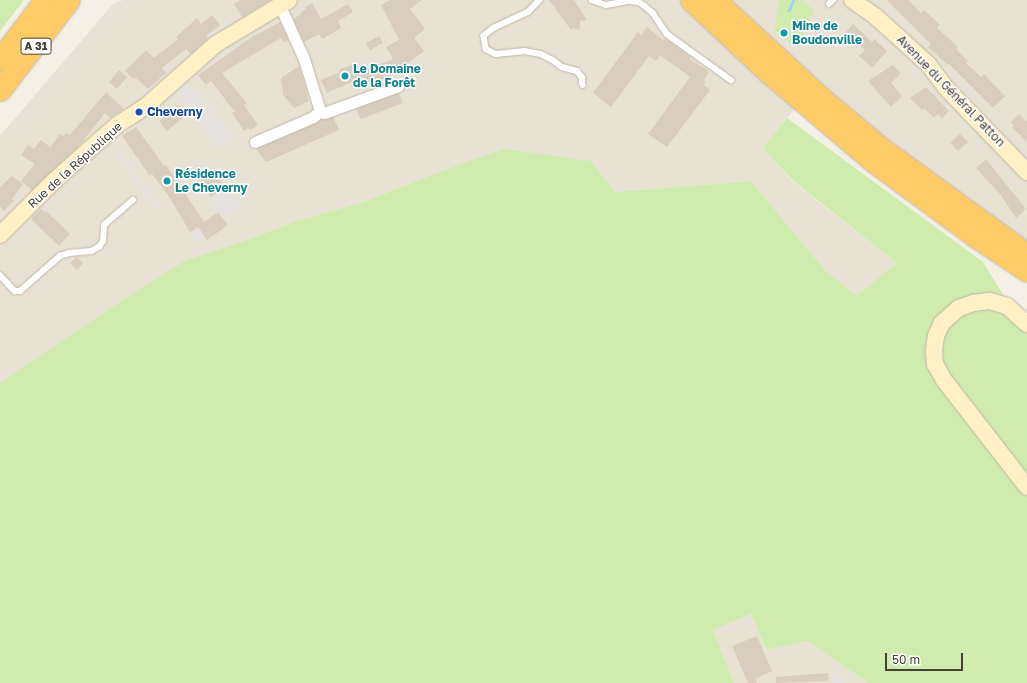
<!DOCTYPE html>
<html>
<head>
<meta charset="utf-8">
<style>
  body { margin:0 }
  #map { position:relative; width:1027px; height:683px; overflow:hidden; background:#f4f0e6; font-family:"Golos Text",sans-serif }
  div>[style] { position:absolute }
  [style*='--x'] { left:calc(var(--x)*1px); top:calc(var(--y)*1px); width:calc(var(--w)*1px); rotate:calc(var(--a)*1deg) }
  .residential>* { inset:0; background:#e8e2d4 }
  .green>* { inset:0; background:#cfebad }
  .parking>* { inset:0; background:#e5e2df }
  .stream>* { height:3px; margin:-1.5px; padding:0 1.5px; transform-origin:1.5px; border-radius:1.5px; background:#9fd2f4 }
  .building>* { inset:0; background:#d9cebe }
  .roads { filter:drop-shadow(0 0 1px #c0b8a8) drop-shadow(0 0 1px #c0b8a8) }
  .lane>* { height:5.5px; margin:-2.75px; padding:0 2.75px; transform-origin:2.75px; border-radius:2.75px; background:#fff }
  .street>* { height:11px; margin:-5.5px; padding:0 5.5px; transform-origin:5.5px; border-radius:5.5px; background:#fff }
  .secondary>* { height:16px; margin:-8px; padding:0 8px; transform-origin:8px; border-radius:8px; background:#fff1c5 }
  .highway>* { height:21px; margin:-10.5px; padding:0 10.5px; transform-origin:10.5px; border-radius:10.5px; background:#ffcb66 }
  .dots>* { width:11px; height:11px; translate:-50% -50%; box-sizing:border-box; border:2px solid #fff; border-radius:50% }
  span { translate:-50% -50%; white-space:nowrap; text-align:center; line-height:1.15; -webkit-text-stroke:3px #fff; paint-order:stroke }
  .shield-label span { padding:1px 3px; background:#fff; border:1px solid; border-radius:3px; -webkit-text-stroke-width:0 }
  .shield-label { font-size:11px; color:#474035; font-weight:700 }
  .culture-label { font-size:12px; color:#0d838f; font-weight:700 }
  .left { translate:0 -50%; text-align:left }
  .street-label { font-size:12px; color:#474035 }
  .transit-label { font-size:12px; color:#164399; font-weight:700 }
  .scale { position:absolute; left:885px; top:653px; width:78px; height:18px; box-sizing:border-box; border:2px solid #474035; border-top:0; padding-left:5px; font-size:12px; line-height:14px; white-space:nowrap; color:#474035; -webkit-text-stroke:3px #fff; paint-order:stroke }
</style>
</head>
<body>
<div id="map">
  <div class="residential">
    <i style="clip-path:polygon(123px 0,1027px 0,1027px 245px,954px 193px,817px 85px,787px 118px,763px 148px,792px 181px,897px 263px,855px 297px,824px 269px,751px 181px,615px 192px,591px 161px,442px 171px,361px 203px,296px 221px,250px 239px,0 397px,0 136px,113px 4px)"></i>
    <i style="clip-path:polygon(751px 614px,767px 650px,808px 641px,868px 683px,734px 683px,713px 630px)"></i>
  </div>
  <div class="green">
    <i style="clip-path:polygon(0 0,24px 0,0 31px)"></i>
    <i style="clip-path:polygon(779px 0,801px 0,814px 10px,804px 33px,793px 45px,774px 32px)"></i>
    <i style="clip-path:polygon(787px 118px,983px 262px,1027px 334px,1027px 683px,868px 683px,808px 641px,767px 650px,751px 614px,713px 630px,734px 683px,0 683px,0 383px,127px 297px,185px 261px,250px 239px,296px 221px,361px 203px,442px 171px,504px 149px,591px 161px,615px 192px,751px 181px,824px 269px,856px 296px,897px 263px,792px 180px,763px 148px)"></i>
  </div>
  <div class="parking">
    <i style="clip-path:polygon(185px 82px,194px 92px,197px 89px,234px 138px,218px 148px,175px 91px)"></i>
    <i style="clip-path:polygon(119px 149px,159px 207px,156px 209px,115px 151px)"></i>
    <i style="clip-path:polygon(225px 187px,241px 207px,224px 219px,209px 199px)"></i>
    <i style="clip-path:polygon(198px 229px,204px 238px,197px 243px,191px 234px)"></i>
    <i style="clip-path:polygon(844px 674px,844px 683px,833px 683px,832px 675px)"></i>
  </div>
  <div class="stream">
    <i style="--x:789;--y:10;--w:11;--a:-68"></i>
  </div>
  <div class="building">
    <i style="clip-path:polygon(240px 0,271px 0,242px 17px,234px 4px)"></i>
    <i style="clip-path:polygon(390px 0,422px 0,410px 9px,425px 29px,414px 38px,424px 51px,393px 75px,365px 86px,362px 77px,327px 93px,321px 80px,340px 72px,338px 70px,357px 63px,360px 72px,393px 59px,386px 47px,399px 40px,381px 5px)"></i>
    <i style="clip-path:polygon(549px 0,574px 0,587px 20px,580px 21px,580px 30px,573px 28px,571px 30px)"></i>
    <i style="clip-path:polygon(887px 0,909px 0,921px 13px,924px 10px,940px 25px,937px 28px,958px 47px,956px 49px,968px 61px,966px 63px,981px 77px,984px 74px,1005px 96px,993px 108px,949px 64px,948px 65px,928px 47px,931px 44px)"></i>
    <i style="clip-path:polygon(312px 3px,321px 19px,348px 4px,353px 12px,338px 21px,341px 28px,322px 39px,319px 34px,304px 42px,293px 19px,301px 14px,300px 13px,306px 9px,305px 7px)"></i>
    <i style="clip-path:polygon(212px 15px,220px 25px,206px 36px,208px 38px,191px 54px,186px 49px,162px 68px,166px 73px,148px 89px,136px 78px,134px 79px,125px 71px,146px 50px,154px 58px,178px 39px,176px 37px,197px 18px,201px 24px)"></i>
    <i style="clip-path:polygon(280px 22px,288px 40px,284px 42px,281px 38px,222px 73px,247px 103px,244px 105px,258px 125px,250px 130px,248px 128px,244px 131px,232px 113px,235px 112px,211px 81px,206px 85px,198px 75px,252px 37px)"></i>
    <i style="clip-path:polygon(853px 24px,872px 42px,874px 39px,887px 51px,872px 68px,859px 56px,865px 50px,846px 32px)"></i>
    <i style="clip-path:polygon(647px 27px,663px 40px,665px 38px,691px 57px,689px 59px,706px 69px,709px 73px,704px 80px,706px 82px,704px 85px,710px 90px,667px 147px,648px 134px,690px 77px,660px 55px,656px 61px,649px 56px,611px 107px,593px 93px,638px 32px,641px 35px)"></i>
    <i style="clip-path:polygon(379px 36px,383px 43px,370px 50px,366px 43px)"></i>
    <i style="clip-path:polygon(893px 65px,901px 73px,891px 83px,902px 96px,891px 107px,868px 81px)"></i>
    <i style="clip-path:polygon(299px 66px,309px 101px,294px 108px,283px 95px,281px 78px)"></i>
    <i style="clip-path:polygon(119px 70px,127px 77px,117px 89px,109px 82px)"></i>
    <i style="clip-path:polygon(926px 87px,949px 111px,942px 119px,938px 114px,934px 118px,924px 108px,922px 110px,910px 98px)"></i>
    <i style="clip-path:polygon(106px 92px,124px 109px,110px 118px,105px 113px,80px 145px,32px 190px,21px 181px,35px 164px,21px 155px,28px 145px,34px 149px,41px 140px,50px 147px,60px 134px,63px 136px,67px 133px,70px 135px)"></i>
    <i style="clip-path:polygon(399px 93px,403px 103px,361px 119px,356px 109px)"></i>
    <i style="clip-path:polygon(178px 105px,186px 115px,167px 131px,159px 121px)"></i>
    <i style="clip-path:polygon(1019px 114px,1027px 122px,1027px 142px,1012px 127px,1014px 125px,1011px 122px)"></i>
    <i style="clip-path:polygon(333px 117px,339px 130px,266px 162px,256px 149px,316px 123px,321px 119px)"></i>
    <i style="clip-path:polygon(136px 127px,164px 166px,166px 165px,204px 222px,218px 212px,228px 225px,207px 240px,198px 227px,190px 232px,168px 195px,152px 174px,150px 176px,122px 136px)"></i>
    <i style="clip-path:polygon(960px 134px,968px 142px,958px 151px,950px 143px)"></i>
    <i style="clip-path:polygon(986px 159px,1026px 209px,1016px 218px,1000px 194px,976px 168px)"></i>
    <i style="clip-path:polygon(212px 169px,225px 186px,211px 197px,198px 179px)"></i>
    <i style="clip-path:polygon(12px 176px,23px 184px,12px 199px,14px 201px,4px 211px,0 206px,0 187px)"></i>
    <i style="clip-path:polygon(41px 209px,45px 212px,46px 211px,70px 234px,59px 246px,31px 219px)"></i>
    <i style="clip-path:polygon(77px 257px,83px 263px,77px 270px,70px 263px)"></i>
    <i style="clip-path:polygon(757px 636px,772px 671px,755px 679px,757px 683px,748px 683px,732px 646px)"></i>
    <i style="clip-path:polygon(828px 673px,829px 681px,776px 683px,776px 677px)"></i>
  </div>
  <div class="roads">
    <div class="lane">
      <i style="--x:540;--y:0;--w:16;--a:133"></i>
      <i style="--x:529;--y:12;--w:38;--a:155"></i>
      <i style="--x:494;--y:28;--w:13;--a:141"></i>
      <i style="--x:484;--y:36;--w:13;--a:81"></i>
      <i style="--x:486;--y:49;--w:11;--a:27"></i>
      <i style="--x:496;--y:54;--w:29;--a:-6"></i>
      <i style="--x:525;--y:51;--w:16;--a:11"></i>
      <i style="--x:541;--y:54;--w:13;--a:27"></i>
      <i style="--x:553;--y:60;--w:11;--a:38"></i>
      <i style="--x:562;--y:67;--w:16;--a:15"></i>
      <i style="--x:577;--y:71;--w:8;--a:50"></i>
      <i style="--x:582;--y:77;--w:8;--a:83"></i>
      <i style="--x:592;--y:0;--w:15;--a:20"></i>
      <i style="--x:606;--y:5;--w:23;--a:-10"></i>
      <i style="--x:629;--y:1;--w:10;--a:6"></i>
      <i style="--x:639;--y:2;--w:7;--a:34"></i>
      <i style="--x:645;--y:6;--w:11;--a:41"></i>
      <i style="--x:653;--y:13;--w:25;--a:56"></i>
      <i style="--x:667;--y:34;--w:79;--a:35.7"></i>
      <i style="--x:829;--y:4;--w:6;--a:-45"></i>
      <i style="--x:0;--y:275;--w:22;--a:47"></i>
      <i style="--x:15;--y:291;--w:5;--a:0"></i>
      <i style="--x:20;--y:291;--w:53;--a:-41.2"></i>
      <i style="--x:60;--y:256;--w:9;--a:-18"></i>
      <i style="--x:69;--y:253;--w:22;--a:-5"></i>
      <i style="--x:91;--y:251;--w:9;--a:-27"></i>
      <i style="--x:99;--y:247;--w:7;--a:-56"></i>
      <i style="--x:103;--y:241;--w:16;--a:-86"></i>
      <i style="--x:104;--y:225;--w:38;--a:-41"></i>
    </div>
    <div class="street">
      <i style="--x:280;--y:6;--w:58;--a:65.6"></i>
      <i style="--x:304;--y:59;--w:54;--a:72.9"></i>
      <i style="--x:320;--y:111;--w:4;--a:27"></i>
      <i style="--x:324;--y:113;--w:79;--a:-20"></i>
      <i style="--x:255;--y:142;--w:63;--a:-23.3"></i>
      <i style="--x:313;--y:117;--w:9;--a:-41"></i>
    </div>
    <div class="secondary">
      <i style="--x:852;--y:0;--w:28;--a:35"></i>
      <i style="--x:875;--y:16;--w:72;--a:42.2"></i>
      <i style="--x:928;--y:64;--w:30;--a:53"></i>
      <i style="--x:946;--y:88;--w:117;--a:46"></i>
      <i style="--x:0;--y:235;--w:76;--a:-45"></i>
      <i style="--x:54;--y:181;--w:63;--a:-41.8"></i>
      <i style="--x:101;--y:139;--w:21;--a:-41"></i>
      <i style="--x:117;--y:125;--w:33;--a:-33"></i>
      <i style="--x:145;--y:107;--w:95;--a:-41.6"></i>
      <i style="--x:216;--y:44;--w:85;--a:-31.1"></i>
      <i style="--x:1027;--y:324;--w:27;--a:-138"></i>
      <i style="--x:1007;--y:306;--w:19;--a:-164"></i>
      <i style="--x:989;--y:301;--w:16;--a:173"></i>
      <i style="--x:973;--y:303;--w:15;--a:160"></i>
      <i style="--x:959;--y:308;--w:23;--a:139"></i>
      <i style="--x:942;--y:323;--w:14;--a:115"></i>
      <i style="--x:936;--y:336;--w:15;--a:98"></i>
      <i style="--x:934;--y:351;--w:13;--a:86"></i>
      <i style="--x:935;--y:364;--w:18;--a:61"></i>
      <i style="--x:944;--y:380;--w:135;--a:52.2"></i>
    </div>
    <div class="highway">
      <i style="--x:691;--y:0;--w:107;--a:43.1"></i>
      <i style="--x:769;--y:73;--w:138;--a:40.3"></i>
      <i style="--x:874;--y:162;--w:127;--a:36.3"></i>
      <i style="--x:976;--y:237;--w:61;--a:33.7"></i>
      <i style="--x:715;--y:0;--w:140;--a:42.7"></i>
      <i style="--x:818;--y:95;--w:82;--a:40.1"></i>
      <i style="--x:881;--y:148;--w:180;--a:36"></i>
      <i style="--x:0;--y:59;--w:74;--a:-52.7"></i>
      <i style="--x:0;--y:90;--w:113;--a:-52.5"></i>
    </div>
  </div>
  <div class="dots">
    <i style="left:784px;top:33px;background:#0f9aa8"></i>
    <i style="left:345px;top:76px;background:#0f9aa8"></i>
    <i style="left:139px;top:112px;background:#1a4fb4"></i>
    <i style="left:167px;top:181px;background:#0f9aa8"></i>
  </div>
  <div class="shield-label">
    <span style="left:36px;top:46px">A 31</span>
  </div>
  <div class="culture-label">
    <span class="left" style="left:792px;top:33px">Mine de<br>Boudonville</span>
    <span class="left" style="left:353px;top:76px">Le Domaine<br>de la Forêt</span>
    <span class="left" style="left:175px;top:181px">Résidence<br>Le Cheverny</span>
  </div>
  <div class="street-label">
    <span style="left:951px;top:91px;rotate:46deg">Avenue du Général Patton</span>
    <span style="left:75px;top:165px;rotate:-42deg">Rue de la République</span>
  </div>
  <div class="transit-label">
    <span class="left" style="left:147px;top:112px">Cheverny</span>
  </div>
  <div class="scale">50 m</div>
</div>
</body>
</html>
